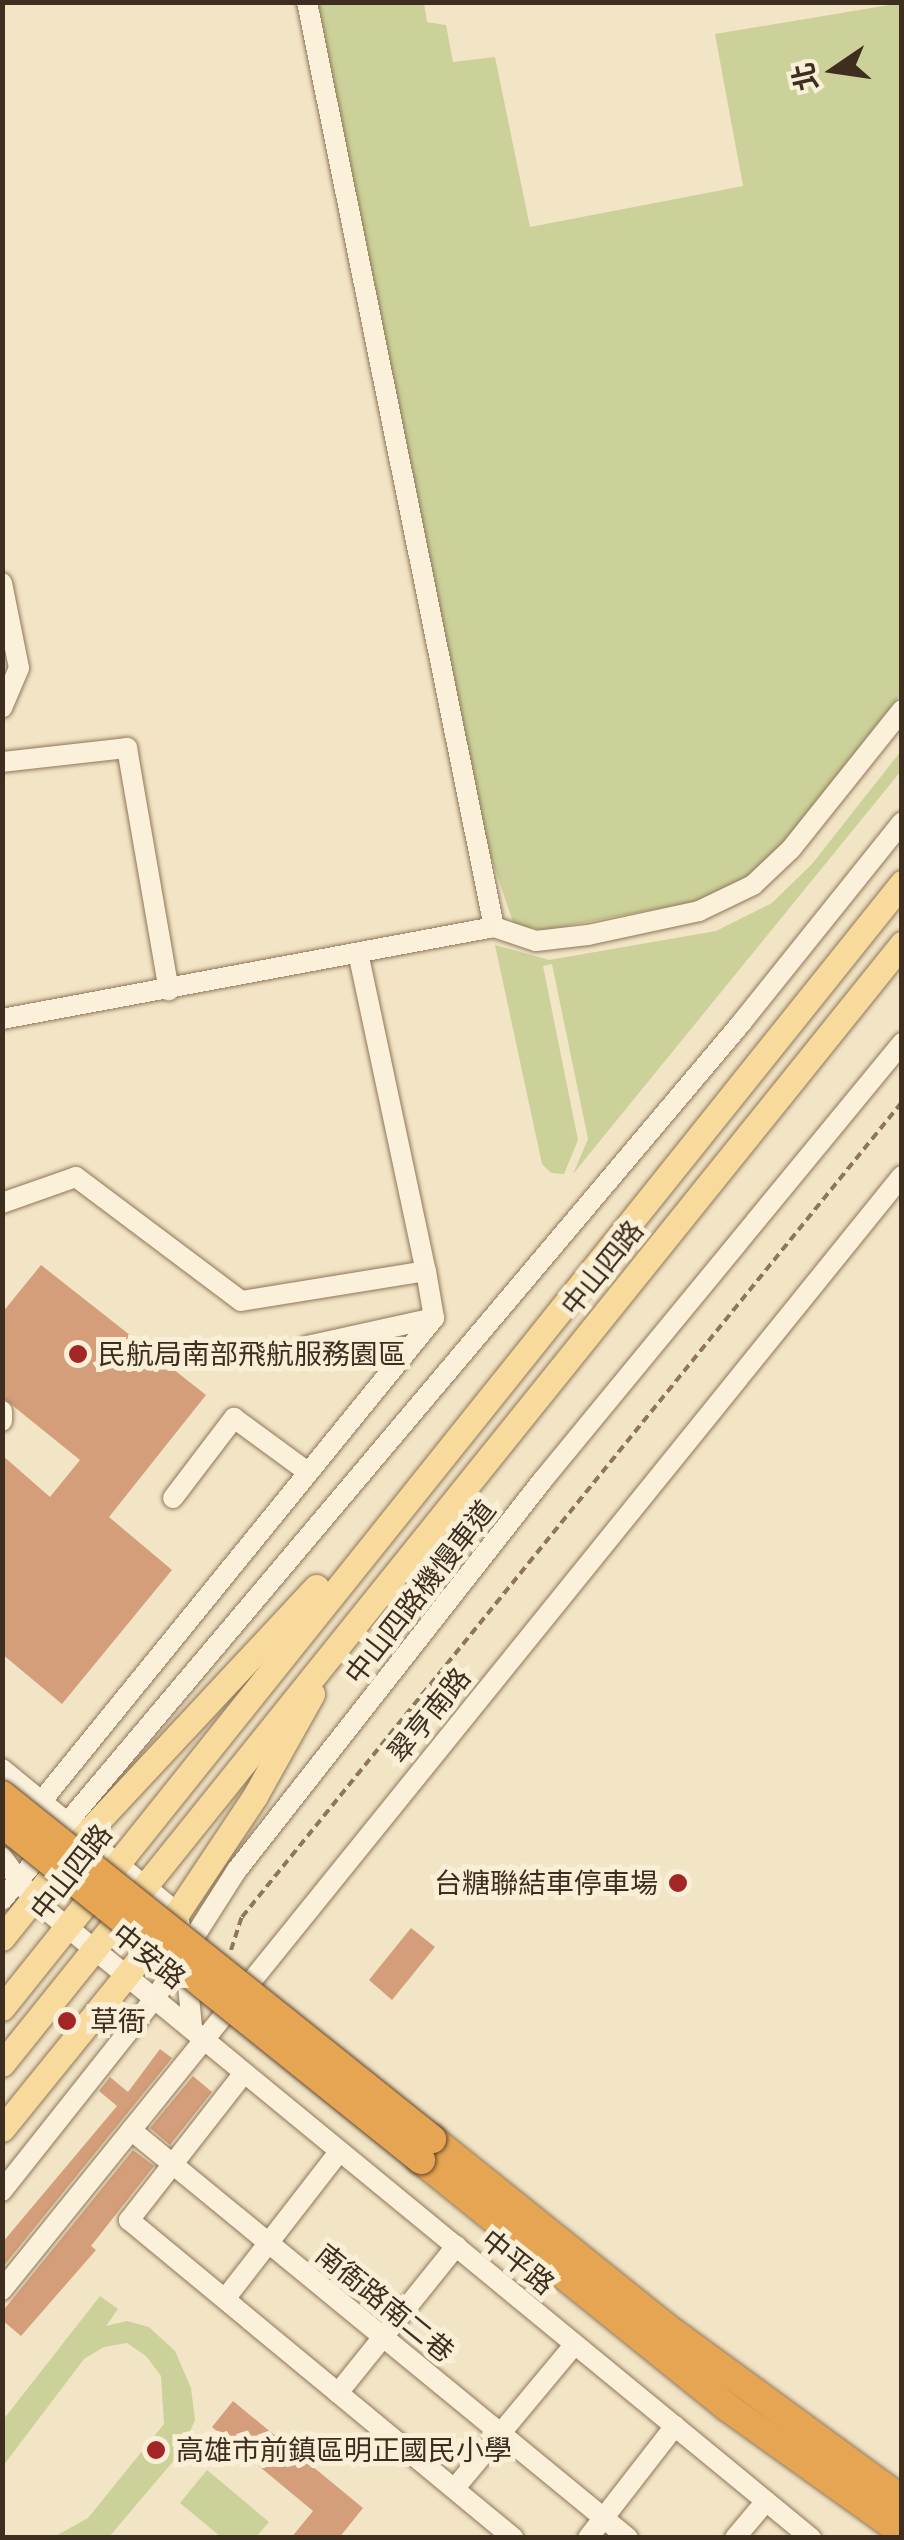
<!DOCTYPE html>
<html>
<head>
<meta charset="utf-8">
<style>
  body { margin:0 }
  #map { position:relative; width:904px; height:2540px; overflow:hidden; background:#f2e5c6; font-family:Lora,"Noto Sans TC",serif }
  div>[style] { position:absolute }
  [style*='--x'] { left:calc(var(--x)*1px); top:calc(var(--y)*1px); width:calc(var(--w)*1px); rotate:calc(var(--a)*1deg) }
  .green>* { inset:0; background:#cbd198 }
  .building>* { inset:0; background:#d39e79 }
  .path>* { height:4px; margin-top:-2px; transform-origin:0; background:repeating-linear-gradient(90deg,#8f765a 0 8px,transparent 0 13px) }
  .roads { filter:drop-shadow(0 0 2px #8f765a) drop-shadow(0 0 2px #8f765a) }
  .minor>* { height:20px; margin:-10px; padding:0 10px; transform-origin:10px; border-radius:10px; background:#fbf1da }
  .major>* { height:25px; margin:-12.5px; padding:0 12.5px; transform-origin:12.5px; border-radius:12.5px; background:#f7da9c }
  .highway>* { height:28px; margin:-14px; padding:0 14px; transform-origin:14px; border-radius:14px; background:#e6a552 }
  .bridges { filter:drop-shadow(0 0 2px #5d442e) drop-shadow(0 0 2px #5d442e) }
  .highway-bridge>* { height:28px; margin:-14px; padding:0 14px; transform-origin:14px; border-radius:14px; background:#e6a552 }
  .dots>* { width:28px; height:28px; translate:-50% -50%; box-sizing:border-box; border:5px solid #f8efd6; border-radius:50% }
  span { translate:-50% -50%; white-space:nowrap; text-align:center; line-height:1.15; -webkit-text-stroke:10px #f8efd6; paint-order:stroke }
  .street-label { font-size:28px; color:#3e2e1f }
  .poi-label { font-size:28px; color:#3e2e1f }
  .left { translate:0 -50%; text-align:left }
  .right { translate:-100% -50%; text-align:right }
  .frame { position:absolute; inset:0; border:5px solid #3e2e1f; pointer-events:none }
  .north { position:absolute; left:784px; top:20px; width:100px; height:100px; -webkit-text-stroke:8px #f8efd6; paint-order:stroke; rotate:257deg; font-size:28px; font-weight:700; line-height:40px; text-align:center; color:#3e2e1f }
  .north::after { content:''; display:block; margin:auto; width:35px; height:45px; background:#3e2e1f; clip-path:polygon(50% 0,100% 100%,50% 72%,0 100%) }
</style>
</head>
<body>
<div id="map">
  <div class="green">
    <i style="clip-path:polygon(310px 3px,424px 3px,427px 22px,446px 25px,453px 62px,495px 57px,530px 227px,743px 186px,715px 34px,901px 3px,901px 694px,783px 843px,748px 876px,698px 901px,544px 930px,514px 925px,470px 795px)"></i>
    <i style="clip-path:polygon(901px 751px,901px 771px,573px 1174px,588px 1139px,552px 964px,543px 966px,578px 1140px,564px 1174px,551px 1173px,542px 1164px,495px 945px,549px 960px,716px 931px,772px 903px,812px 864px)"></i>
    <i style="clip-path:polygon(100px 2296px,118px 2309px,106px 2326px,127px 2321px,149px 2327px,175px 2351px,191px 2388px,195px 2420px,181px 2452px,109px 2537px,54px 2537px,88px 2518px,164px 2424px,161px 2376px,146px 2356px,127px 2343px,104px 2347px,84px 2359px,3px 2466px,3px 2420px)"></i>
    <i style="clip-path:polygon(207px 2470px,269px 2522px,256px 2537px,221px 2537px,180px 2503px)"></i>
  </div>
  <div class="building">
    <i style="clip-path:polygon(41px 1265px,206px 1395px,109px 1517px,172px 1570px,62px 1704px,2px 1654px,2px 1455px,50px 1497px,80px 1460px,2px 1397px,2px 1313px)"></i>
    <i style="clip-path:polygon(411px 1928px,435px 1947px,392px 2000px,369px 1980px)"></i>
    <i style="clip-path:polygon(160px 2049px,172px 2058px,2px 2268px,2px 2243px,117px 2106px,99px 2091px,110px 2077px,128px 2092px)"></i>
    <i style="clip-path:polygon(193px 2076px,212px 2092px,170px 2145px,150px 2128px)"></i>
    <i style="clip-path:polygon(133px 2150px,154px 2166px,91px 2246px,96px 2250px,21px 2336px,2px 2320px,2px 2312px)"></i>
    <i style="clip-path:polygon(233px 2401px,363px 2508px,339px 2538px,291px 2538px,313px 2511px,212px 2427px)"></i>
  </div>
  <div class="path">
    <i style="--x:231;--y:1950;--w:35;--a:-72"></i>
    <i style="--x:242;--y:1917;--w:1049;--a:-51"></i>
  </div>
  <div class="roads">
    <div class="minor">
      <i style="--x:307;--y:2;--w:944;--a:78.57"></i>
      <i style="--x:494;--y:927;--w:44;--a:18.4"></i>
      <i style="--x:536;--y:941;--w:52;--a:-6.6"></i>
      <i style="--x:588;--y:935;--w:114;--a:-12.2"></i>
      <i style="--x:699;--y:911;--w:60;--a:-25.7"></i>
      <i style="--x:753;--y:885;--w:52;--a:-43.5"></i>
      <i style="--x:791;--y:849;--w:178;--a:-51.4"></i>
      <i style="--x:2;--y:583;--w:87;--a:78.7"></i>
      <i style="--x:19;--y:668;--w:43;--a:113"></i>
      <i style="--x:2;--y:762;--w:126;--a:-6.4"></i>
      <i style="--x:127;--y:748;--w:246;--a:80.2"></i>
      <i style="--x:359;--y:957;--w:321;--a:78"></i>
      <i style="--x:2;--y:1019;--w:501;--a:-10.59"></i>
      <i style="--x:2;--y:1203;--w:78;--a:-19.4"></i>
      <i style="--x:76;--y:1177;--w:206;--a:36.9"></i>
      <i style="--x:241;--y:1301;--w:187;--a:-9.2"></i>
      <i style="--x:426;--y:1271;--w:48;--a:80.3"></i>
      <i style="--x:307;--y:1346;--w:130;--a:-12.4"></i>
      <i style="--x:2;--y:1411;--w:10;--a:90"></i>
      <i style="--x:173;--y:1498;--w:101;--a:-52.7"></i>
      <i style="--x:234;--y:1418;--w:88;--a:36.2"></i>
      <i style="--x:2;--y:1769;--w:227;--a:39.4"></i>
      <i style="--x:177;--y:1913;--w:13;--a:77"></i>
      <i style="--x:40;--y:1803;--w:625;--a:-50.91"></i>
      <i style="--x:2;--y:1857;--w:52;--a:53.6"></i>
      <i style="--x:33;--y:1899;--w:1007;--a:39.4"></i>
      <i style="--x:2;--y:1900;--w:1148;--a:-49.87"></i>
      <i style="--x:742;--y:1022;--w:256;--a:-51.3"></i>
      <i style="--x:186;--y:1964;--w:63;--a:84.6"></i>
      <i style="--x:244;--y:2073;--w:187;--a:128"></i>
      <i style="--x:129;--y:2220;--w:499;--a:39.6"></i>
      <i style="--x:131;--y:2130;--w:643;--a:39.38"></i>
      <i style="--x:2;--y:2191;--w:248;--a:-51.6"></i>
      <i style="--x:156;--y:1997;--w:151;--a:-57.5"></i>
      <i style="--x:237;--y:1870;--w:494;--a:-51.9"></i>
      <i style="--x:542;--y:1481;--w:567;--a:-50.58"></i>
      <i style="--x:2;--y:2290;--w:1432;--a:-51.07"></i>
      <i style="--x:225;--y:2299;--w:187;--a:-52.2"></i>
      <i style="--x:338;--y:2393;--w:189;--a:-51.2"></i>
      <i style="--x:455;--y:2488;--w:187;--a:-50.2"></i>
      <i style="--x:588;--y:2538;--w:142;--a:-52.2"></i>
      <i style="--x:735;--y:2538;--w:48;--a:-50"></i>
    </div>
    <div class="major">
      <i style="--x:2;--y:1938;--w:129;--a:-51.3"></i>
      <i style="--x:83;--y:1837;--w:342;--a:-47"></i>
      <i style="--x:2;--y:2008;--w:1441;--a:-51.34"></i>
      <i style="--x:2;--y:2064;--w:1437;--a:-51.22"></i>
      <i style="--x:2;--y:2129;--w:278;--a:-51"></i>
      <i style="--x:177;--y:1913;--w:141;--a:-56.3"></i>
      <i style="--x:255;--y:1796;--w:117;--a:-60.8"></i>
    </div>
    <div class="highway">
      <i style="--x:432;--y:2139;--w:297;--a:38.8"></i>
      <i style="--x:663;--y:2325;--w:296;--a:36.2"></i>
      <i style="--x:421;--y:2160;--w:393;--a:38.9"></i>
      <i style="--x:727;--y:2407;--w:215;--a:35.5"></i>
    </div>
  </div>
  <div class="bridges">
    <div class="highway-bridge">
      <i style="--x:2;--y:1795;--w:551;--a:38.66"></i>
      <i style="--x:2;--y:1823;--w:538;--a:38.81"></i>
    </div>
  </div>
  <div class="dots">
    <i style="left:78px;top:1354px;background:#a32526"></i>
    <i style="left:678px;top:1883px;background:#a32526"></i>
    <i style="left:67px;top:2021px;background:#a32526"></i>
    <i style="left:156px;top:2450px;background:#a32526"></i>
  </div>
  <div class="street-label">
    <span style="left:602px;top:1268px;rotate:-51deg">中山四路</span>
    <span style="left:420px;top:1592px;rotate:-52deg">中山四路機慢車道</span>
    <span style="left:429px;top:1715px;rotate:-51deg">翠亨南路</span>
    <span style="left:71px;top:1872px;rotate:-52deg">中山四路</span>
    <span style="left:149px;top:1956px;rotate:39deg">中安路</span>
    <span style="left:518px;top:2262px;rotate:39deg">中平路</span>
    <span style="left:385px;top:2303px;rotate:39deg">南衙路南二巷</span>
  </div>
  <div class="poi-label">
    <span class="left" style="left:98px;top:1354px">民航局南部飛航服務園區</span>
    <span class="right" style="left:658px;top:1883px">台糖聯結車停車場</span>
    <span class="left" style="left:90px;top:2021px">草衙</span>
    <span class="left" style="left:176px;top:2450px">高雄市前鎮區明正國民小學</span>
  </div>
  <div class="frame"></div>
  <div class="north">北</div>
</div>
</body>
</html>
